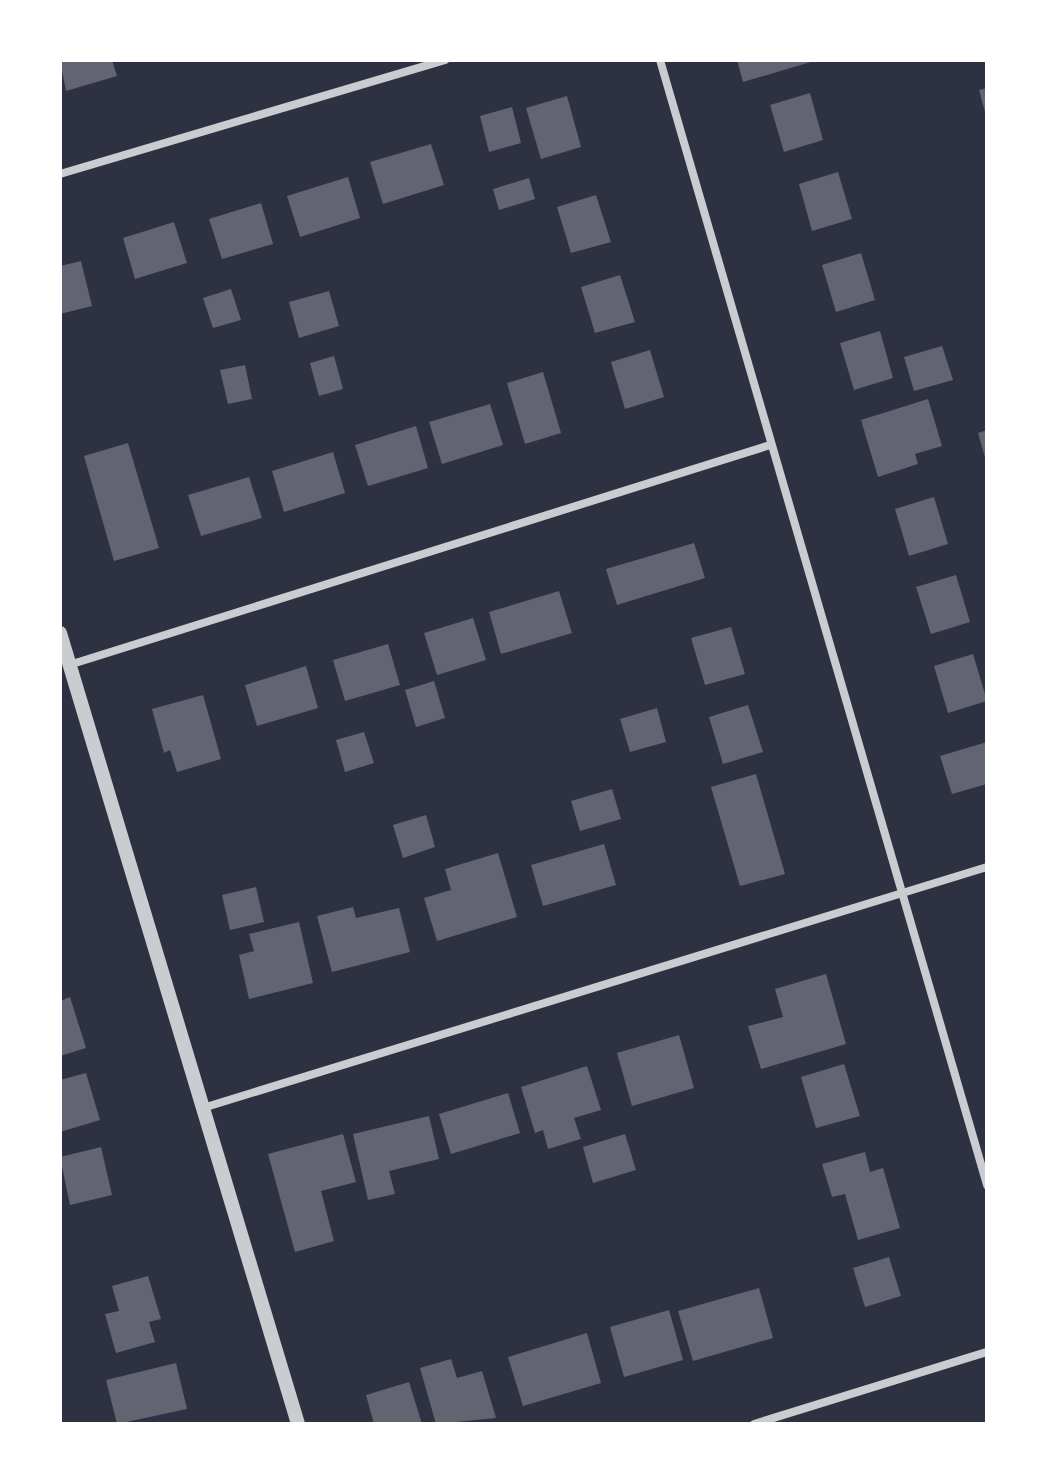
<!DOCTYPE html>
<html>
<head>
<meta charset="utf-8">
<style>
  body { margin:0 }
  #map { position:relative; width:1047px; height:1484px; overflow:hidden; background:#2d3142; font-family:Raleway,sans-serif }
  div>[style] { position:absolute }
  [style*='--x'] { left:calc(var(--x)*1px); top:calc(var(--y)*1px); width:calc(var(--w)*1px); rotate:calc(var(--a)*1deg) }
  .building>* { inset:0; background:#626471 }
  .minor>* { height:8px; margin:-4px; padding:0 4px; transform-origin:4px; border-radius:4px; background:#caccd0 }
  .tertiary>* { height:14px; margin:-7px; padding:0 7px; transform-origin:7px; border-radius:7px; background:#caccd0 }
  span { translate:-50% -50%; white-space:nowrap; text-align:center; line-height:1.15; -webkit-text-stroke:6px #fff; paint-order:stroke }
  .frame { position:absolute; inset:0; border:62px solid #fff; pointer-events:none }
</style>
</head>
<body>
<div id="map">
  <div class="building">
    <i style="clip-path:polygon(60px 60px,112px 60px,117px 76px,66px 91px)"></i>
    <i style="clip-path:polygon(737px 60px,814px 60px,814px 61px,743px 82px)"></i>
    <i style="clip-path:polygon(987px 88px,987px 116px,986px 116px,979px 90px)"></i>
    <i style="clip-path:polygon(810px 93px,823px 140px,784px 152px,770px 105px)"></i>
    <i style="clip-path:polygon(567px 96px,581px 147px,541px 159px,526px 108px)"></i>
    <i style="clip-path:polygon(512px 107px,521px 143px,489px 152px,480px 116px)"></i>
    <i style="clip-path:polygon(431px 144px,444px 185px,383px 204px,370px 162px)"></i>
    <i style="clip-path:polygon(838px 172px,852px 219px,812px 231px,799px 184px)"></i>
    <i style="clip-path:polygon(348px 177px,360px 218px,300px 237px,287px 196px)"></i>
    <i style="clip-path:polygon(529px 178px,535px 199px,499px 210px,493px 189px)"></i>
    <i style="clip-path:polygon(596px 195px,611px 242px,571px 253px,557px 207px)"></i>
    <i style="clip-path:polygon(261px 203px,273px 244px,222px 259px,209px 219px)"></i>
    <i style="clip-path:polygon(174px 222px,187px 263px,135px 279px,123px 238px)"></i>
    <i style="clip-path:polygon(861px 253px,875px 300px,836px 312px,822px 265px)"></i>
    <i style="clip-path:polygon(81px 261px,92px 306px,60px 314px,60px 266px)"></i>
    <i style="clip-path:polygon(620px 275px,635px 322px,595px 333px,581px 287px)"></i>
    <i style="clip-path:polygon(231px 289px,241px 320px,213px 328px,203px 298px)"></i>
    <i style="clip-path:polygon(329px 291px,339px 326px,299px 338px,289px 302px)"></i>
    <i style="clip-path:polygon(880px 331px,893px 378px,854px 390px,840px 343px)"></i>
    <i style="clip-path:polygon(942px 346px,953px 380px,914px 391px,904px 357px)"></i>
    <i style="clip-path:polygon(650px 350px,664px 397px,625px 409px,611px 362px)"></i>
    <i style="clip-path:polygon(334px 356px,343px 389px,319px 396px,310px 363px)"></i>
    <i style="clip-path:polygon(245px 365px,252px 399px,228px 404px,220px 370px)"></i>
    <i style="clip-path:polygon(543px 372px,561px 433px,525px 444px,507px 383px)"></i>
    <i style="clip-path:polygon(928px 399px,942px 446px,915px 454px,918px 464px,878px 477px,861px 420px)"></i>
    <i style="clip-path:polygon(490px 404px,503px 445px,442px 464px,429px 422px)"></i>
    <i style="clip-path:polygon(416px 426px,428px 468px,368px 486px,355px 445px)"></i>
    <i style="clip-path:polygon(987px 430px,987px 461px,986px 461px,978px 433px)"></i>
    <i style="clip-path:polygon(128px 443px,159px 548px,114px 561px,84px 456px)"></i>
    <i style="clip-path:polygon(333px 452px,345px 493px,284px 512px,272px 471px)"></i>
    <i style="clip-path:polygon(249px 477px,262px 518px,201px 536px,188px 495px)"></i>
    <i style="clip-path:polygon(934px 497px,948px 544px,909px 556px,895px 509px)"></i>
    <i style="clip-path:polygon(694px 543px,705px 578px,617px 605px,606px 569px)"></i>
    <i style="clip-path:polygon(956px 575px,970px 622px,931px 634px,916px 587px)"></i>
    <i style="clip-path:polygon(559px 591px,572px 633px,501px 654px,489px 612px)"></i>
    <i style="clip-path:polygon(473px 618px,486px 660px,437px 675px,424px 633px)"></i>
    <i style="clip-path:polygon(731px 627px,745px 674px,705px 685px,691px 638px)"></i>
    <i style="clip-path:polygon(388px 644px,400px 685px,345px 701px,333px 660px)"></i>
    <i style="clip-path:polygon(973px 654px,987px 701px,948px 713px,934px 666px)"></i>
    <i style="clip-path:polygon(306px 666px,318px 708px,257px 726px,245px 685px)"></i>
    <i style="clip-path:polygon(434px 681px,445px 718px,416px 727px,405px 690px)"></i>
    <i style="clip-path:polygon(203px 695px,221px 759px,177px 772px,170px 750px,164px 753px,152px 709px)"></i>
    <i style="clip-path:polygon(748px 705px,763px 752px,723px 764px,709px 717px)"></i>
    <i style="clip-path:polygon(657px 708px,666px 742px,630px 752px,620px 719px)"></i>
    <i style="clip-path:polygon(364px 732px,374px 763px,345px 772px,336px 740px)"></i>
    <i style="clip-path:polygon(987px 742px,987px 784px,952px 794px,940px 756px)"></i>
    <i style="clip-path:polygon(756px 774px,785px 874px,740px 886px,711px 787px)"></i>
    <i style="clip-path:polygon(612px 789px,621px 819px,580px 831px,571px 801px)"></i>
    <i style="clip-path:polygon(426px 815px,435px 847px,403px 858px,393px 825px)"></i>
    <i style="clip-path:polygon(604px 844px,616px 885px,543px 906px,531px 865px)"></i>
    <i style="clip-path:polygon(498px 853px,517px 917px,437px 941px,424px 898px,451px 890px,445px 869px)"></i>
    <i style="clip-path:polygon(256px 887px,264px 922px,230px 930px,222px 895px)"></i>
    <i style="clip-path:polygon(353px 907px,356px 918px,399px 908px,410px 952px,332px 972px,317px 916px)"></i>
    <i style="clip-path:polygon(299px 922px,313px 983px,249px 999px,239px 955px,254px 951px,249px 934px)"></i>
    <i style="clip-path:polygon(826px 974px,846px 1044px,761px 1069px,748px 1026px,783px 1017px,775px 989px)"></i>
    <i style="clip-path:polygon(70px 997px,86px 1048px,60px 1056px,60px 1001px)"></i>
    <i style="clip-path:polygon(679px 1035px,694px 1088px,632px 1106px,617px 1053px)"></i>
    <i style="clip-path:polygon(844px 1064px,860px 1116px,816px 1128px,801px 1077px)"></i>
    <i style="clip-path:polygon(587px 1066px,601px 1110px,574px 1118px,581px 1139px,548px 1149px,543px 1130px,535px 1133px,521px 1087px)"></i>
    <i style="clip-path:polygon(86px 1073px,100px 1120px,60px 1132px,60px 1080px)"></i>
    <i style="clip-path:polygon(508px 1093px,520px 1133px,451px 1154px,439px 1114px)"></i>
    <i style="clip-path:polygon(429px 1116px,439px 1159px,389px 1171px,395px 1194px,368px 1200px,353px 1134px)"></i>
    <i style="clip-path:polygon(343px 1134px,356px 1182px,321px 1191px,334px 1241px,295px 1252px,268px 1154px)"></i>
    <i style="clip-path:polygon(625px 1134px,636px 1170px,593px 1183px,583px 1147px)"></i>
    <i style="clip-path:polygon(101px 1147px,112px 1195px,70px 1205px,60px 1157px)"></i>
    <i style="clip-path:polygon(865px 1152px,870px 1172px,883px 1168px,900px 1228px,858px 1240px,845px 1194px,832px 1197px,822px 1164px)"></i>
    <i style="clip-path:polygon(889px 1257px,901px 1296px,865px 1307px,853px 1268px)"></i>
    <i style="clip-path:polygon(148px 1276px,161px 1319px,149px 1322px,155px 1342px,116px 1353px,105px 1314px,119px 1311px,112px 1286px)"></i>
    <i style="clip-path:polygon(759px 1288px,773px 1338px,693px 1361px,678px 1311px)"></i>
    <i style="clip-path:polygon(669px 1310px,683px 1360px,624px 1377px,610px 1327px)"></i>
    <i style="clip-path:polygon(587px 1333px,601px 1383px,523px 1406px,508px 1357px)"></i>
    <i style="clip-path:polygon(451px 1359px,457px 1378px,482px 1371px,496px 1418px,436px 1424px,420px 1368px)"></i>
    <i style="clip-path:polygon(176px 1363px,187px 1409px,117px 1424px,106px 1380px)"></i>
    <i style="clip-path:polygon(409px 1382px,422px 1424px,374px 1424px,366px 1395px)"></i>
  </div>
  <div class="minor">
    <i style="--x:660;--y:60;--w:1172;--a:73.79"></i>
    <i style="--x:60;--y:174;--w:402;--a:-16.5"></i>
    <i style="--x:69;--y:665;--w:735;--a:-17.42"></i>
    <i style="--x:206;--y:1107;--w:817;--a:-17.08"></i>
    <i style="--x:754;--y:1424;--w:244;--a:-17.2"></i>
  </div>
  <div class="tertiary">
    <i style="--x:60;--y:633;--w:826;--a:73.25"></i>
  </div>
  <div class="frame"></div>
</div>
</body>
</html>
